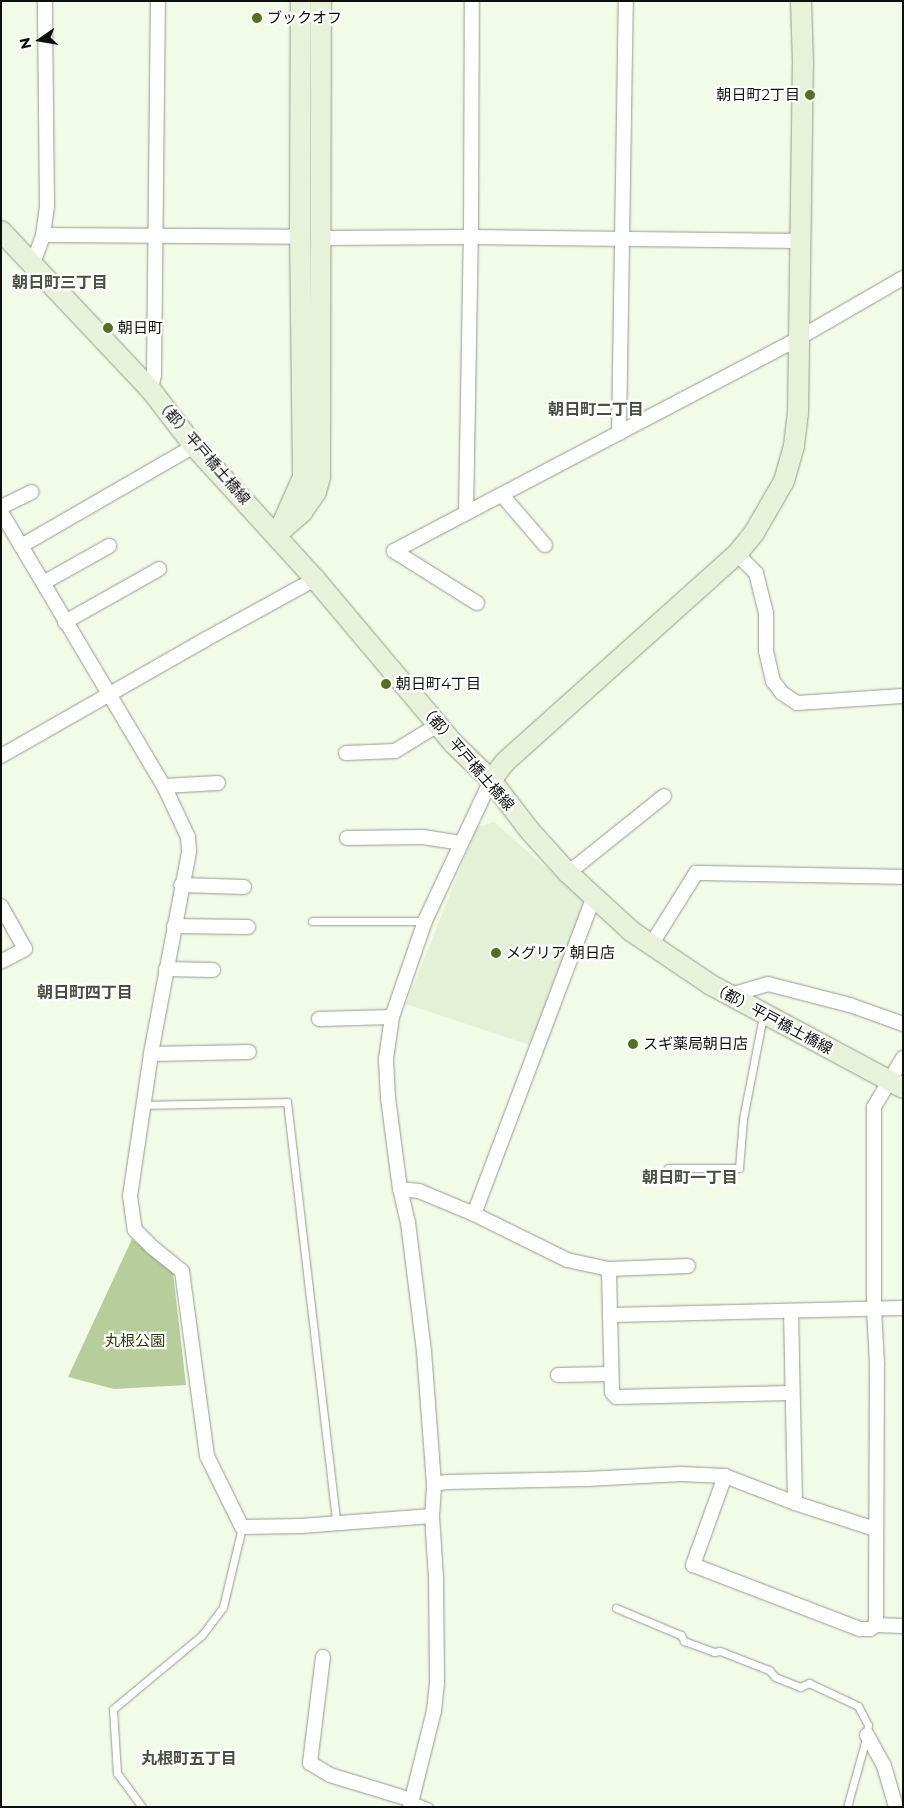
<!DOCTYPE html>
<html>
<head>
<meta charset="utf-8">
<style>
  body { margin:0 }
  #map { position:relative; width:904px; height:1808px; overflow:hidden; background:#f2fbe8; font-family:Montserrat,"Noto Sans JP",sans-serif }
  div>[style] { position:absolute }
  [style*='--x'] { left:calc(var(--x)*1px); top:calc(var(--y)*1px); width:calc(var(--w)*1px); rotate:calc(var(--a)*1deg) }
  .built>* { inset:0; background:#e5f1d7 }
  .green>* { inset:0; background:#b7cd9c }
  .roads { filter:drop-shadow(0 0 1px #949c8b) drop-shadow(0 0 1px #949c8b) }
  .lane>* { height:7px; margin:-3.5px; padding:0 3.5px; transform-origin:3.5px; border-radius:3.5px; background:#fff }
  .street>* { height:14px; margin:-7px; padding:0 7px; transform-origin:7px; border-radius:7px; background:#fff }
  .secondary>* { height:20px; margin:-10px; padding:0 10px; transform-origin:10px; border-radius:10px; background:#e8f2db }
  .dots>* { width:14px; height:14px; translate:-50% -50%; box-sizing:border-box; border:2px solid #fff; border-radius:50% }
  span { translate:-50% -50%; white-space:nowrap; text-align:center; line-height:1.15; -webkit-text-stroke:4.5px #fff; paint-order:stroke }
  .poi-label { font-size:15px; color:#0d100a }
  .left { translate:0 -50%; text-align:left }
  .right { translate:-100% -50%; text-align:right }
  .street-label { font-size:15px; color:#0d100a }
  .park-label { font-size:15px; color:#2b4001 }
  .neighbourhood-label { font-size:16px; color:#495041; font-weight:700 }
  .frame { position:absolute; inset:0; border:2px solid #0d100a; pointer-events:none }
  .north { position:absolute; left:15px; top:15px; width:50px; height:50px; -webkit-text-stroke:4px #fff; paint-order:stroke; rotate:257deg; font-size:14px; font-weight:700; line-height:20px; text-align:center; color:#0d100a }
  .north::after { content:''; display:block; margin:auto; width:18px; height:22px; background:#0d100a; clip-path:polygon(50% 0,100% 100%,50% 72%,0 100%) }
</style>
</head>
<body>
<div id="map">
  <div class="built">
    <i style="clip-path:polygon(494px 822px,585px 902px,530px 1045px,406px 1004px,477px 827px)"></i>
  </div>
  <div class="green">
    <i style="clip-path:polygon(132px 1239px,173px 1273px,186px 1385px,114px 1389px,68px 1377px)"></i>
  </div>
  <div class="roads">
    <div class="lane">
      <i style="--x:312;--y:921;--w:113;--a:0"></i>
      <i style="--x:143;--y:1105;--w:144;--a:-1.2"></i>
      <i style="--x:287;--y:1102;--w:423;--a:83.3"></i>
      <i style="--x:668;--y:1168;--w:71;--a:0"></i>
      <i style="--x:739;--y:1168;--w:49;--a:-85.3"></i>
      <i style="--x:743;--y:1119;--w:105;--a:-79"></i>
      <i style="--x:616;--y:1608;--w:70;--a:22.6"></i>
      <i style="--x:681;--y:1635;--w:7;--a:63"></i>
      <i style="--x:684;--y:1641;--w:32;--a:20"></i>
      <i style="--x:714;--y:1652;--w:6;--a:-9"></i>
      <i style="--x:720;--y:1651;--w:53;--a:21.2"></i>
      <i style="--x:769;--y:1670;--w:9;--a:49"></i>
      <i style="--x:775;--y:1677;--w:27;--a:22"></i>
      <i style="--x:800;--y:1687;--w:10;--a:-24"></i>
      <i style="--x:809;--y:1683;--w:54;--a:25.1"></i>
      <i style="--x:858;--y:1706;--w:21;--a:62"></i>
      <i style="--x:868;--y:1725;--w:10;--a:96"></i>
      <i style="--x:867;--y:1735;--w:75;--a:105.5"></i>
      <i style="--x:412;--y:1800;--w:18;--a:22"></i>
      <i style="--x:142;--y:1807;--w:42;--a:-126.3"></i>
      <i style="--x:117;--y:1773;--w:64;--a:-93.6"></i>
      <i style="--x:113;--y:1709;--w:116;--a:-39.7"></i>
      <i style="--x:202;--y:1635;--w:35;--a:-53"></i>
      <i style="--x:223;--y:1607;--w:82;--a:-76.6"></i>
    </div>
    <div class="street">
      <i style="--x:43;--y:235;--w:257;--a:0.4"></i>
      <i style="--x:321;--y:238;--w:150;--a:-0.4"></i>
      <i style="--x:471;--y:237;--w:328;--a:0.7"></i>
      <i style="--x:32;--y:266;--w:33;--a:-70"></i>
      <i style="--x:43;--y:235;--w:30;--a:-82"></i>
      <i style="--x:47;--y:205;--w:204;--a:-90.6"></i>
      <i style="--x:151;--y:390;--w:16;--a:-79"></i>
      <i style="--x:154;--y:374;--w:373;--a:-89.4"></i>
      <i style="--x:619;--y:433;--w:432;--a:-89.1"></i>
      <i style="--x:502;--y:495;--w:66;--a:49.3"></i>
      <i style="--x:1;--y:507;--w:34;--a:-26"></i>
      <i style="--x:1;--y:512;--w:319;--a:59.3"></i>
      <i style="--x:164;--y:786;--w:56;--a:64.8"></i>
      <i style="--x:188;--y:837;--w:15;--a:86"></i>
      <i style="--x:189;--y:852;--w:206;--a:100.7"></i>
      <i style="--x:151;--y:1054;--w:144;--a:98.4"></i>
      <i style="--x:130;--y:1196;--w:34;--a:82"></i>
      <i style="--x:135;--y:1230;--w:24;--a:45"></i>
      <i style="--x:152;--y:1247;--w:38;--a:39"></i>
      <i style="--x:182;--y:1271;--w:187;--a:82.3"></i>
      <i style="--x:207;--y:1456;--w:79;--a:63.8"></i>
      <i style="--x:242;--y:1527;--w:59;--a:-1"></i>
      <i style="--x:301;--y:1526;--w:131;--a:-4.4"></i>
      <i style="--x:466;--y:513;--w:276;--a:-89"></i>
      <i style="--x:471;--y:237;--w:236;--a:-89.8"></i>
      <i style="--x:21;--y:546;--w:200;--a:-30"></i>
      <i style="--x:737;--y:554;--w:27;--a:45"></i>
      <i style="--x:756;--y:573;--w:41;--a:76"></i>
      <i style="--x:766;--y:613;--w:38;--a:90"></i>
      <i style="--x:766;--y:651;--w:31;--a:77"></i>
      <i style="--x:773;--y:681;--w:15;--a:53"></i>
      <i style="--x:782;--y:693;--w:18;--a:34"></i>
      <i style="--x:797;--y:703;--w:106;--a:-3.8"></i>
      <i style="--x:43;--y:583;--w:76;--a:-29.3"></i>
      <i style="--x:477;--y:603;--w:98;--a:-147.9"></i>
      <i style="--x:394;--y:551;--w:458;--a:-27.7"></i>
      <i style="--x:799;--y:338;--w:120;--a:-30"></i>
      <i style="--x:65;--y:622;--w:108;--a:-29.4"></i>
      <i style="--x:346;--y:753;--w:49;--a:-2.3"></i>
      <i style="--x:395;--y:751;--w:50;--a:-31.2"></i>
      <i style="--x:1;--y:756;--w:236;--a:-29.7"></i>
      <i style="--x:206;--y:639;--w:124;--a:-28.8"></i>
      <i style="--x:164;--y:786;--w:54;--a:-3.2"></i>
      <i style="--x:347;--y:838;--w:76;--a:-0.8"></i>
      <i style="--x:423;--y:837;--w:38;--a:9"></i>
      <i style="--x:568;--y:873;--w:123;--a:-38.7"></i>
      <i style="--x:181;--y:885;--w:63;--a:1.8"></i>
      <i style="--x:1;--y:906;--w:49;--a:60.8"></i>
      <i style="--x:25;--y:949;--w:27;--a:152"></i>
      <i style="--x:174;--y:926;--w:74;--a:0.8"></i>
      <i style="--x:651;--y:945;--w:85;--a:-58"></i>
      <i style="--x:696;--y:873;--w:207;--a:1.1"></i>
      <i style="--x:166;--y:969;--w:47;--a:1.2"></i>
      <i style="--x:730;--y:995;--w:40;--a:-16"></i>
      <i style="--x:768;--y:984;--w:85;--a:14.4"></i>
      <i style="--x:850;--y:1005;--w:56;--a:19.7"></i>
      <i style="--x:319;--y:1019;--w:73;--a:-1.6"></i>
      <i style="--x:151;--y:1054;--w:98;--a:-1.2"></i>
      <i style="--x:400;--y:1189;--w:19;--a:6"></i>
      <i style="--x:419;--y:1191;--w:60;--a:22.7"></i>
      <i style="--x:474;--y:1214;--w:104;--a:26.3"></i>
      <i style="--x:567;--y:1260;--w:43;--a:12.1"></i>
      <i style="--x:609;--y:1269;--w:46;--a:88.8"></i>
      <i style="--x:610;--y:1315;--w:293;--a:-1.4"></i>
      <i style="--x:474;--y:1214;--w:339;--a:-69.3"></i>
      <i style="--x:609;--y:1269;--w:79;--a:-2.2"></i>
      <i style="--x:791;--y:1311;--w:192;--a:88.8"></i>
      <i style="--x:610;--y:1315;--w:77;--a:88.5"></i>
      <i style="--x:612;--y:1392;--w:6;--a:51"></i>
      <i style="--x:616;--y:1397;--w:175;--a:-1.3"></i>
      <i style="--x:558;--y:1375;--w:53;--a:-1.1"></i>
      <i style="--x:725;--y:1476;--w:95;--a:109.8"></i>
      <i style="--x:693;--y:1565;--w:179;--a:21"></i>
      <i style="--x:860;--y:1629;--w:10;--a:0"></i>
      <i style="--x:870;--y:1629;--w:7;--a:-34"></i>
      <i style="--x:876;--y:1625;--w:261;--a:-89.8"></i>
      <i style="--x:877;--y:1364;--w:56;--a:-93.1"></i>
      <i style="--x:874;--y:1308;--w:201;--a:-90"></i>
      <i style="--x:874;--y:1107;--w:57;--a:-59.4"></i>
      <i style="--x:434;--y:1484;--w:13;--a:-9"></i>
      <i style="--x:447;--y:1482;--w:140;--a:-1.2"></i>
      <i style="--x:587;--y:1479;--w:94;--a:-3"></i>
      <i style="--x:681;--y:1474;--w:44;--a:2.6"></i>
      <i style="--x:725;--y:1476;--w:75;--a:21.1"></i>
      <i style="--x:795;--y:1503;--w:84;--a:18"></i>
      <i style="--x:876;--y:1625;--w:27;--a:2"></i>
      <i style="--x:323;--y:1657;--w:107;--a:97"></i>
      <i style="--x:310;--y:1763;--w:23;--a:31"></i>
      <i style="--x:330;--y:1775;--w:86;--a:17"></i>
      <i style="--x:867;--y:1735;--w:35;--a:61"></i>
      <i style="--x:884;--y:1766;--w:43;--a:73.7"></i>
      <i style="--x:410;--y:1807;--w:99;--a:-76"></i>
      <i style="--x:434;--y:1711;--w:27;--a:-84"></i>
      <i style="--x:437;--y:1684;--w:106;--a:-90.5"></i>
      <i style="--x:436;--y:1578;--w:62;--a:-93.7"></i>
      <i style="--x:432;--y:1516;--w:32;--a:-86"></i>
      <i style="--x:434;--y:1484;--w:133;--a:-94.3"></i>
      <i style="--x:424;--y:1351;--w:129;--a:-97.1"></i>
      <i style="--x:408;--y:1223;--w:35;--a:-103"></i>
      <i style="--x:400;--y:1189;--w:92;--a:-97.5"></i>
      <i style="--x:388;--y:1098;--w:39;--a:-93"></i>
      <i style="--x:386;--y:1059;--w:42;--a:-81.9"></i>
      <i style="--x:392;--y:1017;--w:102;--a:-71"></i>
      <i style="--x:425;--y:921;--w:156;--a:-64.9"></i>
    </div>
    <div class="secondary">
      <i style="--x:1;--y:231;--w:219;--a:46.7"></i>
      <i style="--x:151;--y:390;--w:71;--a:52.5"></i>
      <i style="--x:194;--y:446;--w:180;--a:47.7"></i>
      <i style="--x:315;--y:579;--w:214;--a:49.9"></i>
      <i style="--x:453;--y:743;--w:53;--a:44.2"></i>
      <i style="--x:491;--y:780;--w:64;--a:52.6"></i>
      <i style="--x:530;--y:831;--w:57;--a:47.9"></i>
      <i style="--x:568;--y:873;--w:86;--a:42.6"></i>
      <i style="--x:631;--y:931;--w:97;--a:34"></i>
      <i style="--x:711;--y:985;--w:218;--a:28.2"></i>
      <i style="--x:283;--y:522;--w:49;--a:-66"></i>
      <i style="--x:303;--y:477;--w:240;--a:-90.7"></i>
      <i style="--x:300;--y:237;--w:236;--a:-89.8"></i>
      <i style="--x:276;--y:535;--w:35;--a:-41"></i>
      <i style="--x:302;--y:512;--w:24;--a:-55"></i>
      <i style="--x:316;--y:492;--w:16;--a:-75"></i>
      <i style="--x:320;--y:477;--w:476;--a:-89.9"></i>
      <i style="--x:491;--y:780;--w:23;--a:-52"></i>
      <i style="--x:505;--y:762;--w:312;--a:-41.9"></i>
      <i style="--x:737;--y:554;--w:27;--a:-51"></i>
      <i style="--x:754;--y:533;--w:60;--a:-60"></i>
      <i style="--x:784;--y:481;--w:37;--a:-74"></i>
      <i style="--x:794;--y:445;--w:32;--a:-83"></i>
      <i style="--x:798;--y:413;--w:349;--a:-89.2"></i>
      <i style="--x:803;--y:64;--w:63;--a:-91.8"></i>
    </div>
  </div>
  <div class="dots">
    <i style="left:257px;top:18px;background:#547025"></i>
    <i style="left:810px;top:95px;background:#547025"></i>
    <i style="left:108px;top:328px;background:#547025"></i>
    <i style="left:386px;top:684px;background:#547025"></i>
    <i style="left:496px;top:953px;background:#547025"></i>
    <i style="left:633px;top:1044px;background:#547025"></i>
  </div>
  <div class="poi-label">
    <span class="left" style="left:267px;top:18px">ブックオフ</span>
    <span class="right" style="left:800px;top:95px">朝日町2丁目</span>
    <span class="left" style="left:118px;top:328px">朝日町</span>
    <span class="left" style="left:396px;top:684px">朝日町4丁目</span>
    <span class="left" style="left:506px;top:953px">メグリア 朝日店</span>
    <span class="left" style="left:643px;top:1044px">スギ薬局朝日店</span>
  </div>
  <div class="street-label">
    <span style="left:203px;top:451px;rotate:49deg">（都）平戸橋土橋線</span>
    <span style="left:467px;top:757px;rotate:49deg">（都）平戸橋土橋線</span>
    <span style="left:772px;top:1018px;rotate:28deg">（都）平戸橋土橋線</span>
  </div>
  <div class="park-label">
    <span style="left:135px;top:1341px">丸根公園</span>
  </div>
  <div class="neighbourhood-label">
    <span style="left:60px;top:283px">朝日町三丁目</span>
    <span style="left:596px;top:410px">朝日町二丁目</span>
    <span style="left:85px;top:993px">朝日町四丁目</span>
    <span style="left:690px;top:1178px">朝日町一丁目</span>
    <span style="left:189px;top:1759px">丸根町五丁目</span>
  </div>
  <div class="frame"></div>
  <div class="north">N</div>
</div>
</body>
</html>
